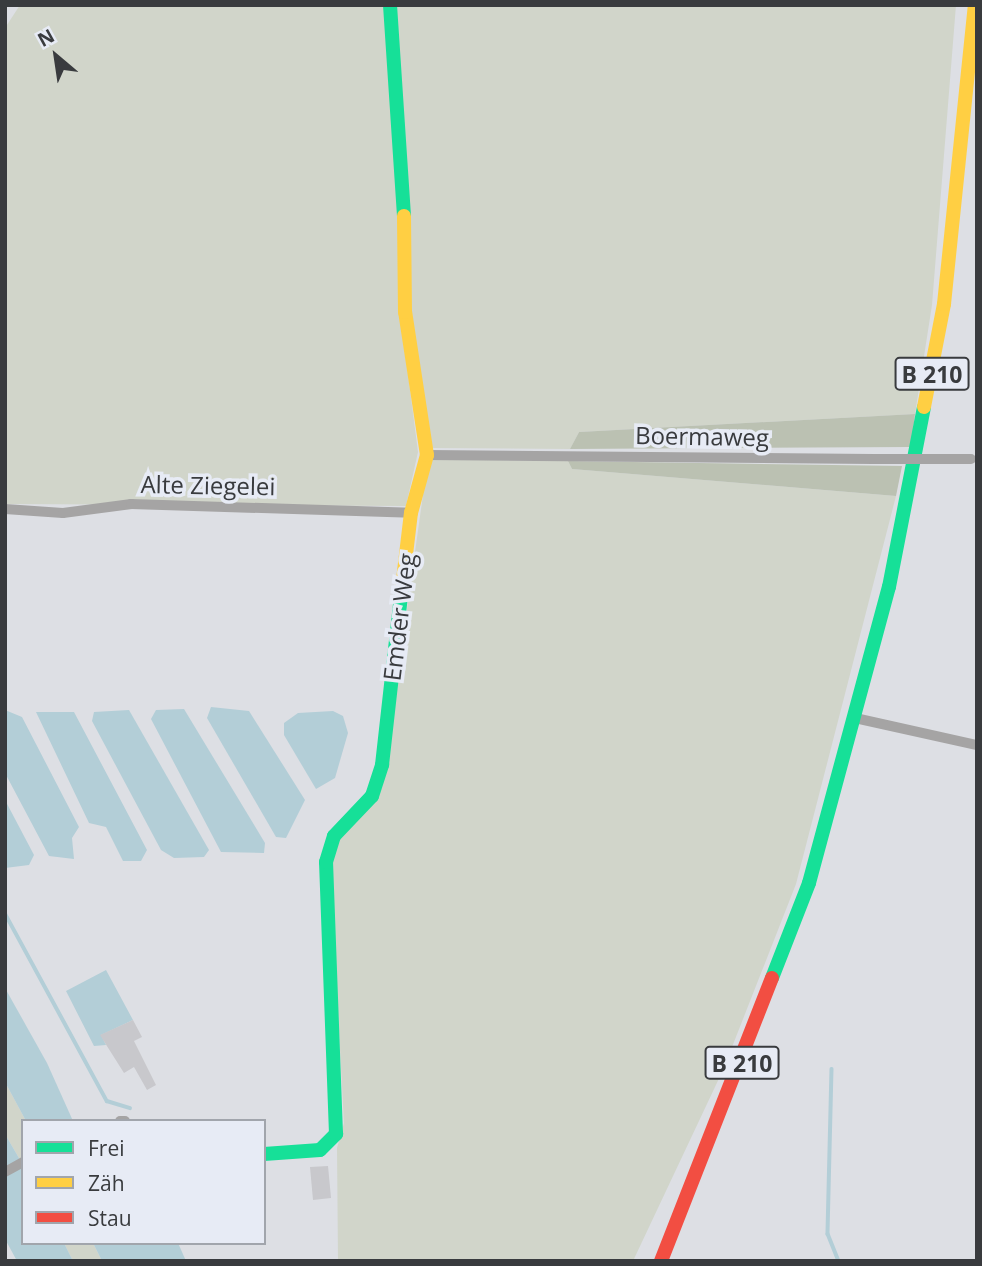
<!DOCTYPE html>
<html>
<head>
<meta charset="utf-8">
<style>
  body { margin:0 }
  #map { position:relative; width:982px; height:1266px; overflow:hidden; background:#dddfe4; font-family:"Open Sans",sans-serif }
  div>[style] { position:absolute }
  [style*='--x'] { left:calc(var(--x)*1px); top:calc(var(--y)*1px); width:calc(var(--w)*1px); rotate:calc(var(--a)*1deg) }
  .green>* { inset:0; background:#d1d5ca }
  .forest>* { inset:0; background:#bbc1b2 }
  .water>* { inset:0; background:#b3ced7 }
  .stream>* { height:3.5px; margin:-1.75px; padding:0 1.75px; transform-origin:1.75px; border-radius:1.75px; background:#b3ced7 }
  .building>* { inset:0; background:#c8c8cc }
  .street>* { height:10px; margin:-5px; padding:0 5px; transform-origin:5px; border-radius:5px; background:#a5a4a4 }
  .fast>* { height:14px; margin:-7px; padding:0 7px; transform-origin:7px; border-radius:7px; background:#16e098 }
  .slow>* { height:14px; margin:-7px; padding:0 7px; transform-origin:7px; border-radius:7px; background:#ffcf43 }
  .jam>* { height:14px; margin:-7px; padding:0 7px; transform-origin:7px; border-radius:7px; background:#f24e42 }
  .street-bridge>* { height:10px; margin:-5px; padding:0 5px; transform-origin:5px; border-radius:5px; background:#a5a4a4 }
  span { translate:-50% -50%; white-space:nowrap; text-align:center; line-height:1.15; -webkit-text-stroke:7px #e7ebf5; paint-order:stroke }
  .shield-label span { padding:2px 5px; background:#e7ebf5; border:2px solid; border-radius:5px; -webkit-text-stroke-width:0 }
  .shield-label { font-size:23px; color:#393b3e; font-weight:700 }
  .street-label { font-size:24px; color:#393b3e }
  .frame { position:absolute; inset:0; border:7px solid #393b3e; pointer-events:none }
  .legend { position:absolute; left:21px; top:1119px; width:245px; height:126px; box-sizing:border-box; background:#e7ebf5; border:2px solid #a1a5ac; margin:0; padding:9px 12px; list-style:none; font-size:21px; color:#393b3e }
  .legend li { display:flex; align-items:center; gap:14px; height:35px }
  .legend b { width:35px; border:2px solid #a1a5ac }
  .north { position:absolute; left:21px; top:21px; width:70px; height:70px; -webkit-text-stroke:5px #e7ebf5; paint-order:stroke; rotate:331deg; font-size:19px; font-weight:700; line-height:28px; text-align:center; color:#393b3e }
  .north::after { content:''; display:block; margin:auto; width:24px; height:32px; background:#393b3e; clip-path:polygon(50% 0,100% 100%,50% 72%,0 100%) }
</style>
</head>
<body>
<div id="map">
  <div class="green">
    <i style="clip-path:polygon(20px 5px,385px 5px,398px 156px,400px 312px,418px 452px,406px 506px,5px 504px,5px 28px)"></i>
    <i style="clip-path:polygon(395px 5px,956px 5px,932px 305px,915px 414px,579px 432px,570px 449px,432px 448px,409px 313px)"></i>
    <i style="clip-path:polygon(428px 459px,568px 461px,572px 469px,896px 496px,796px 884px,723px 1070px,633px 1261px,338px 1261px,337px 1148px,344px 1123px,330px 864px,337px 843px,382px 788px)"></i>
    <i style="clip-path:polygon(5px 1082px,26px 1121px,23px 1165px,5px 1134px)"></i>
    <i style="clip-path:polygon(64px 1243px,93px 1243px,102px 1261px,73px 1261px)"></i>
  </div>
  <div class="forest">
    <i style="clip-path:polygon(915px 414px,911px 447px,570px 449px,579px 432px)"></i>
    <i style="clip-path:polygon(568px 461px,902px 466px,896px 496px,572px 469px)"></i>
  </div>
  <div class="water">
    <i style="clip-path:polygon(211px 707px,249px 711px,305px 800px,286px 838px,276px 837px,207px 718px)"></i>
    <i style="clip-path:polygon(184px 709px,265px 843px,264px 853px,221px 852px,151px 719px,156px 710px)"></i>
    <i style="clip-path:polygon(5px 710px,22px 717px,79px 827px,72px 838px,74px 859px,49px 856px,5px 773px)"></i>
    <i style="clip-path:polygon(129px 710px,209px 850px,204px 857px,174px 858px,161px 850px,92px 721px,94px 712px)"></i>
    <i style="clip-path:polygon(333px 711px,343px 716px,348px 733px,335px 778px,316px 789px,284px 735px,284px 723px,298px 713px)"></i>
    <i style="clip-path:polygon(36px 712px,74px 712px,147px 850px,141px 861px,123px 861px,106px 827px,89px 823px)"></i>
    <i style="clip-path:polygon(5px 800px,34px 855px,29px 865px,5px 868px)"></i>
    <i style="clip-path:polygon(106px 970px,133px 1020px,101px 1035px,106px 1045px,94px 1046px,66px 991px)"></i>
    <i style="clip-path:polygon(5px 988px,47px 1063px,73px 1121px,26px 1121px,5px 1082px)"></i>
    <i style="clip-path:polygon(5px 1134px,23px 1165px,23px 1243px,64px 1243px,73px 1261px,17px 1261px,5px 1239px)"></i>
    <i style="clip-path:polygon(93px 1243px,178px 1243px,186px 1261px,102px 1261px)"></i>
  </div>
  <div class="stream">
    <i style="--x:5;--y:913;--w:214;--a:61.5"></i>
    <i style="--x:107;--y:1101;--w:24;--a:17"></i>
    <i style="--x:832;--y:1069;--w:165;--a:91.4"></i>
    <i style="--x:828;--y:1234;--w:29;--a:68"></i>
  </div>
  <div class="building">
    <i style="clip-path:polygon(133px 1020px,142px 1037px,134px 1041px,156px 1085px,147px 1090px,134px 1067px,124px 1073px,100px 1035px)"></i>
    <i style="clip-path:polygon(328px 1166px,331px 1198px,313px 1200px,310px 1167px)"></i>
  </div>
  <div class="street">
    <i style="--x:427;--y:455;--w:446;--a:0.5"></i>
    <i style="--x:5;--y:509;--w:58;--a:3.9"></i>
    <i style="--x:63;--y:513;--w:69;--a:-7.5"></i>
    <i style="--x:131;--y:504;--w:280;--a:1.8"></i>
    <i style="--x:855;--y:718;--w:125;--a:12.5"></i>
    <i style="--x:120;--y:1121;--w:5;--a:0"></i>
    <i style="--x:5;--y:1172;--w:21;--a:-29"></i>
  </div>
  <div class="fast">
    <i style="--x:390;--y:5;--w:211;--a:86.2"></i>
    <i style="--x:772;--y:978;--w:102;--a:-68.7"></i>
    <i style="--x:809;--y:883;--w:307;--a:-74.9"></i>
    <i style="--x:889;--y:587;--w:183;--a:-79"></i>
    <i style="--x:264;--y:1154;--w:56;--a:-4.1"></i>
    <i style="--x:320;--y:1150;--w:23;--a:-45"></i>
    <i style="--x:336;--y:1134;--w:272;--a:-92.1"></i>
    <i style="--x:326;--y:862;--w:27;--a:-73"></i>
    <i style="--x:334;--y:836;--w:55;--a:-46.5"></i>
    <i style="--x:372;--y:796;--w:33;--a:-72"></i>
    <i style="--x:382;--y:765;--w:178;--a:-83.6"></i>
  </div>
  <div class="slow">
    <i style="--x:924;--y:407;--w:105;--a:-79"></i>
    <i style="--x:944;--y:304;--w:301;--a:-84.1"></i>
    <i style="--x:402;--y:588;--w:76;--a:-83.2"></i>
    <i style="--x:411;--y:513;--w:60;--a:-74.6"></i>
    <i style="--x:427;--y:455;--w:145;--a:-98.7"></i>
    <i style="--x:405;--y:312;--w:96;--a:-90.6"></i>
  </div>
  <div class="jam">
    <i style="--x:661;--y:1261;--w:304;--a:-68.6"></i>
  </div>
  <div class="street-bridge">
    <i style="--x:873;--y:459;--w:98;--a:0"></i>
  </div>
  <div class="shield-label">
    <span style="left:932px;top:374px">B 210</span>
    <span style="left:742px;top:1063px">B 210</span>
  </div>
  <div class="street-label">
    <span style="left:702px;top:436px;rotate:1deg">Boermaweg</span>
    <span style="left:208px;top:485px;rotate:1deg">Alte Ziegelei</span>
    <span style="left:399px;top:617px;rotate:-83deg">Emder Weg</span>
  </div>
  <div class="frame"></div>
  <ul class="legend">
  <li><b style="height:9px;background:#16e098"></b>Frei</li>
  <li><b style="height:9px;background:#ffcf43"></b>Zäh</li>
  <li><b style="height:9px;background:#f24e42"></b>Stau</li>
  </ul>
  <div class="north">N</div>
</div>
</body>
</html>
